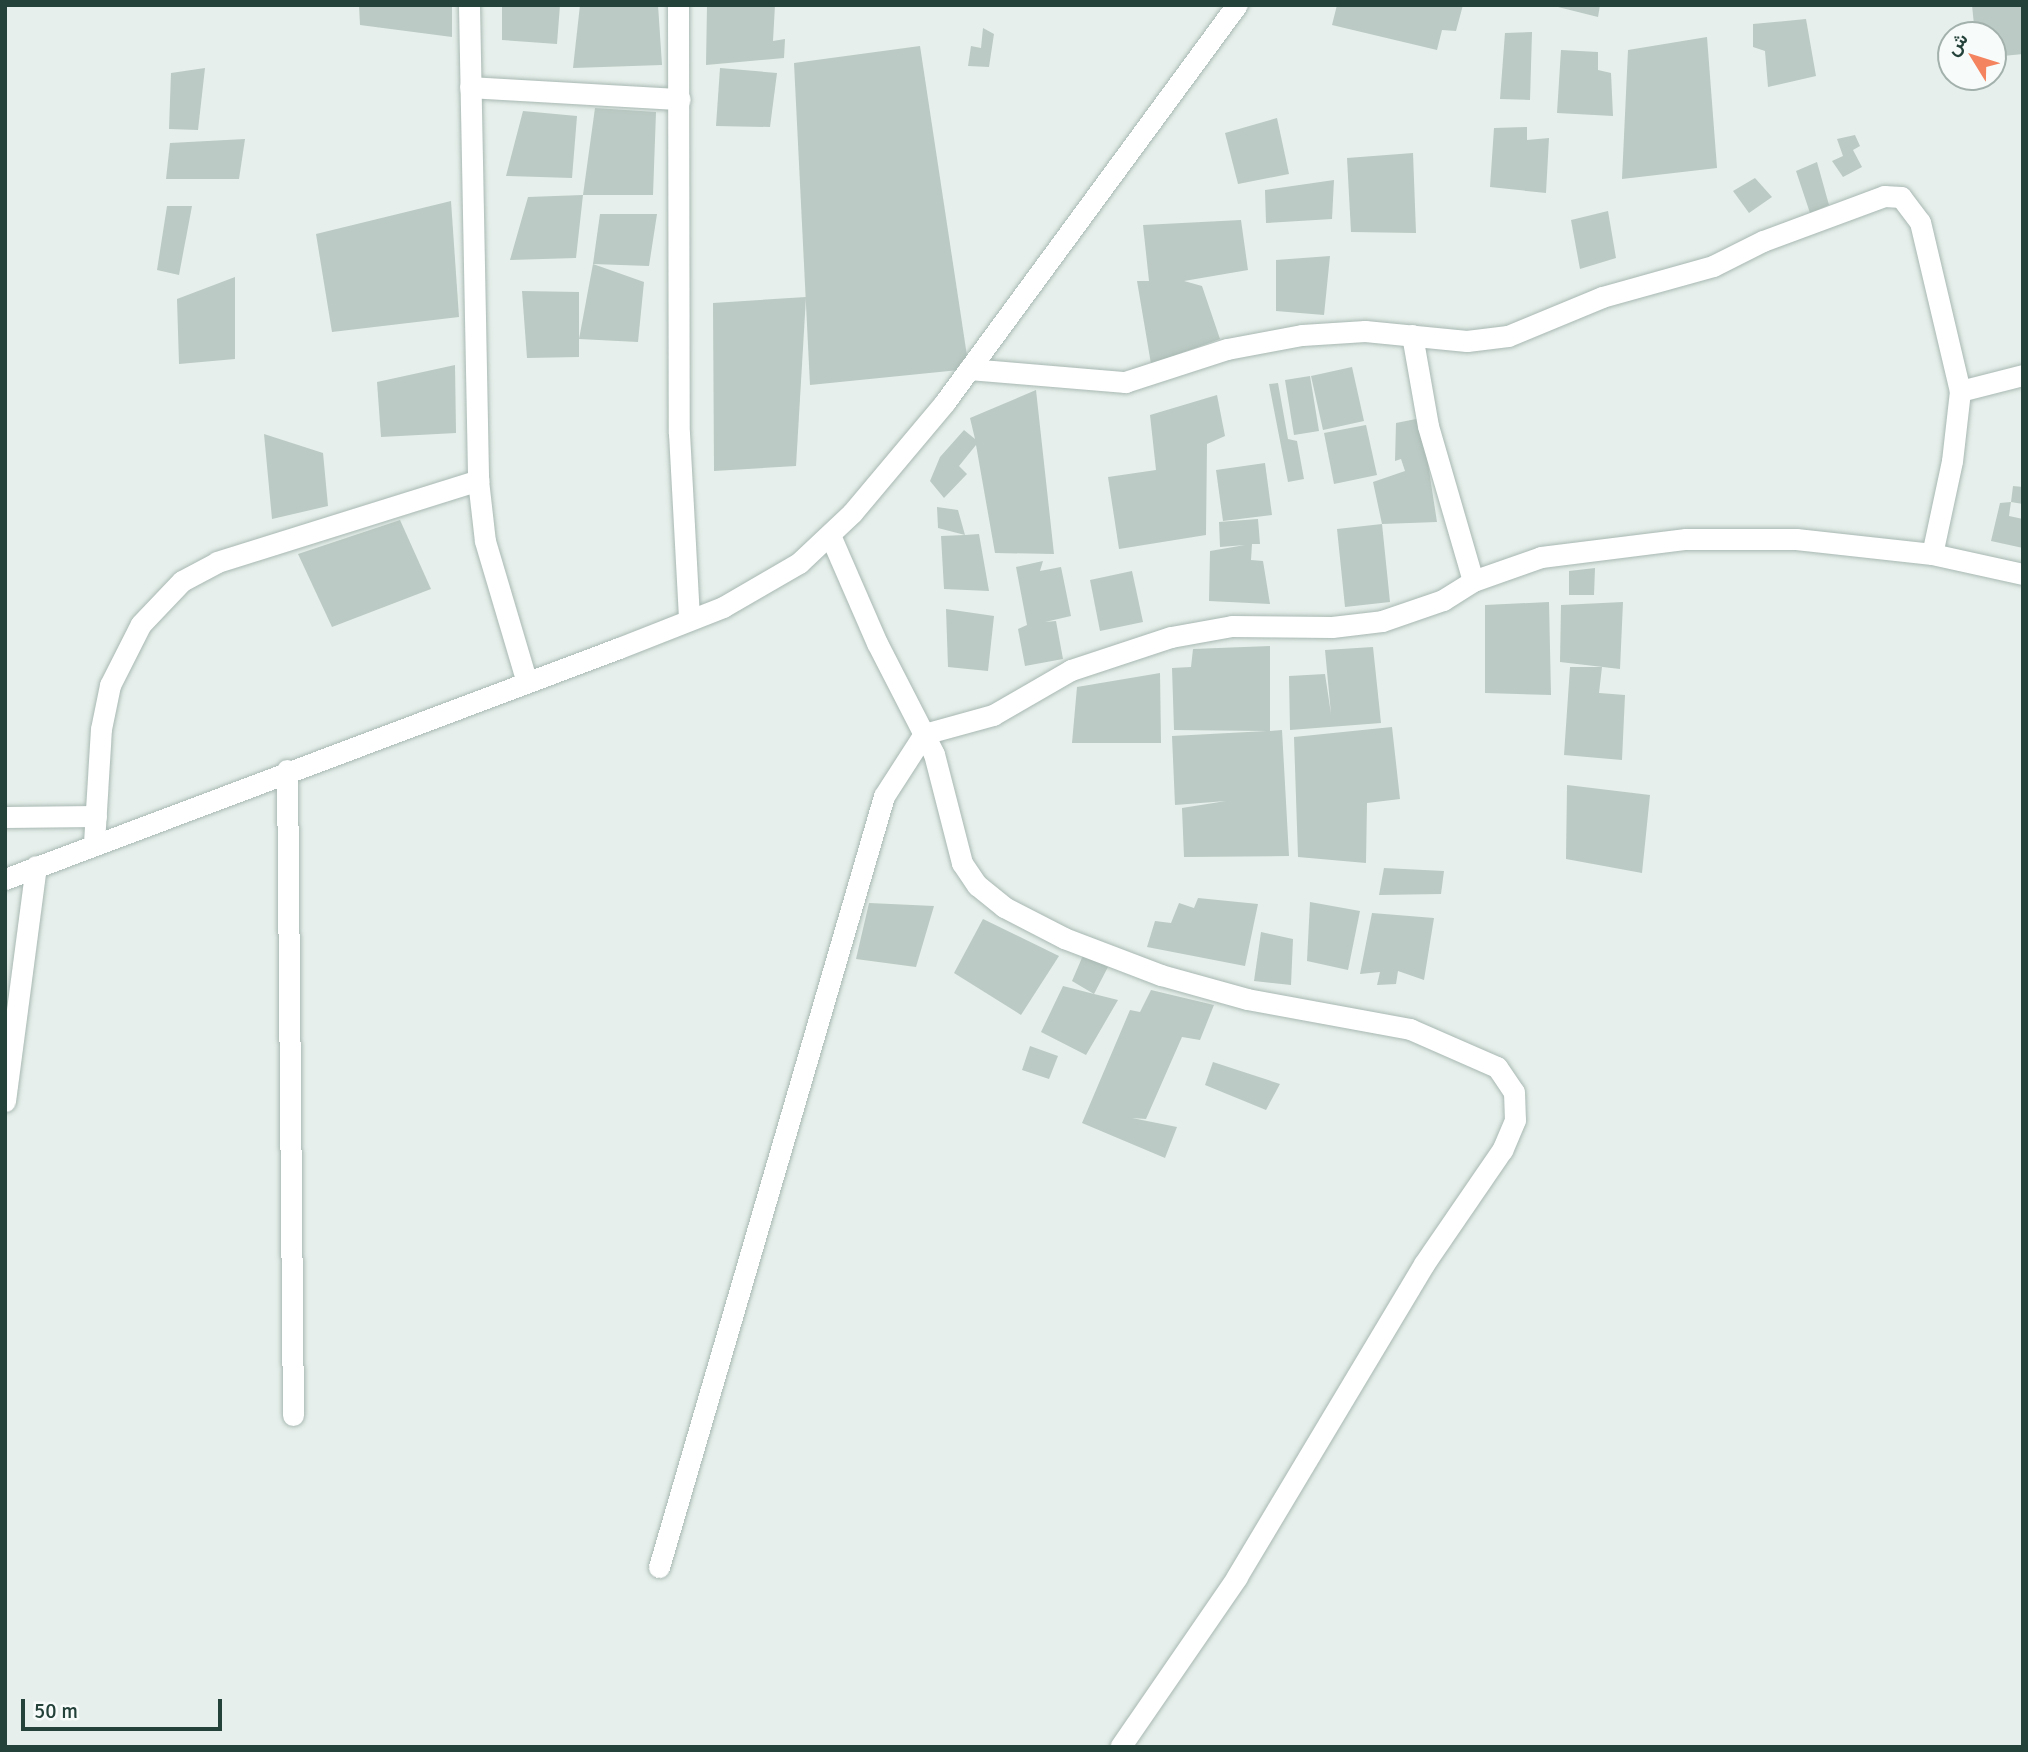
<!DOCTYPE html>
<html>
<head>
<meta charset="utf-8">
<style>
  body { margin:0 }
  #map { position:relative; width:2028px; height:1752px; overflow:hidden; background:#e6efeb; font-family:Signika,Vazirmatn,sans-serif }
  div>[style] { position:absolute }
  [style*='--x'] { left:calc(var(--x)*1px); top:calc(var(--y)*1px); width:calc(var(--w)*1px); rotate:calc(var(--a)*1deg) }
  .building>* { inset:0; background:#bbcac4 }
  .roads { filter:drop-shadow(0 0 2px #a8b8b2) drop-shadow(0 0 2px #a8b8b2) }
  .street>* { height:21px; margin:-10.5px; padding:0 10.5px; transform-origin:10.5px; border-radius:10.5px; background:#fff }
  span { translate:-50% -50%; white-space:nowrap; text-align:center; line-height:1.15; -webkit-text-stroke:7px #f7fbf9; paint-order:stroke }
  .frame { position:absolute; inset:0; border:7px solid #24423a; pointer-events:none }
  .north { position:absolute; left:1937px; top:21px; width:70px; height:70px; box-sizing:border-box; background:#f7fbf9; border:2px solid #a3b1ad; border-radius:50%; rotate:308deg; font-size:19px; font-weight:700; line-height:28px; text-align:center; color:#24423a }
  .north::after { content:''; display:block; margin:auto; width:24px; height:32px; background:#f4845f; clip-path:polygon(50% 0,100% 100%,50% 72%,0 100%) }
  .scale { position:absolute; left:21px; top:1699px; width:201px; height:32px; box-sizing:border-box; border:4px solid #24423a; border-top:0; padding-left:9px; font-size:21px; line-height:24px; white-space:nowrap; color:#24423a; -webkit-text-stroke:5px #f7fbf9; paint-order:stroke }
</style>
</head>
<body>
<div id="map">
  <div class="building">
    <i style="clip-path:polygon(359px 5px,452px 5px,452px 37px,360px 25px)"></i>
    <i style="clip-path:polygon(502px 5px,560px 5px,557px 44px,502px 40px)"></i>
    <i style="clip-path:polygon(580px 5px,658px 5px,662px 65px,573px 68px)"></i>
    <i style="clip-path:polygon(707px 5px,775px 5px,773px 41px,785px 39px,784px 58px,706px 65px)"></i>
    <i style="clip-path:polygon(1337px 5px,1463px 5px,1456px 31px,1442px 30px,1437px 50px,1332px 25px)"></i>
    <i style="clip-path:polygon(1554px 5px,1600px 5px,1598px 17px,1554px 6px)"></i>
    <i style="clip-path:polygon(1972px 5px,2023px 5px,2023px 54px,1993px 57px,1993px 35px,1975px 35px)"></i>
    <i style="clip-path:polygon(1806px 19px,1816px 76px,1768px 87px,1765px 51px,1753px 47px,1753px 24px)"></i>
    <i style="clip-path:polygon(983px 28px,994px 34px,989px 67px,968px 66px,971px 46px,981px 48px)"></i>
    <i style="clip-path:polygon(1532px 32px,1530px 100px,1500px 99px,1505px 33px)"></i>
    <i style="clip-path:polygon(1707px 37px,1717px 168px,1622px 179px,1628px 50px)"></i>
    <i style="clip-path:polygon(920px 46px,969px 369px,810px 385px,794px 63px)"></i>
    <i style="clip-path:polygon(1561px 50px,1598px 52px,1598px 70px,1611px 73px,1613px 116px,1557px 113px)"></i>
    <i style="clip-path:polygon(205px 68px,198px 130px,169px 129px,171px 73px)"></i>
    <i style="clip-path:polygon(720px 68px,777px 73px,770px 127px,716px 126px)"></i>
    <i style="clip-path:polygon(595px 108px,656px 112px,653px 195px,583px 195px,576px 258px,510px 260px,528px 197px,583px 195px)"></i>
    <i style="clip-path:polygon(523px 111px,577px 116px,572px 178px,506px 176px)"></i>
    <i style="clip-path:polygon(1277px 118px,1289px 174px,1238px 184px,1225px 133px)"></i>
    <i style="clip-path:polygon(1527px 127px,1527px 140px,1549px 138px,1546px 193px,1490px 187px,1494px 128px)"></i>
    <i style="clip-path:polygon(1855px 135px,1860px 146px,1853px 150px,1862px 167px,1843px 177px,1832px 161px,1843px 156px,1837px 139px)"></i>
    <i style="clip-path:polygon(245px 139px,239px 179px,166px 179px,170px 143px)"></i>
    <i style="clip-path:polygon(1413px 153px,1416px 233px,1351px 232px,1347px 158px)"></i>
    <i style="clip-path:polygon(1817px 162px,1829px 205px,1810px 213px,1796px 171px)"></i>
    <i style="clip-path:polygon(1755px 178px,1772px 197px,1749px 213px,1733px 191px)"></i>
    <i style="clip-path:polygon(1334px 180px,1332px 219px,1266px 223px,1265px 190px)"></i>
    <i style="clip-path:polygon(451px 201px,459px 317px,332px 332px,316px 234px)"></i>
    <i style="clip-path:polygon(167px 206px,192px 206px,179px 275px,157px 270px)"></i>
    <i style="clip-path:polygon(1608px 211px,1616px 258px,1580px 269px,1571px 220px)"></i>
    <i style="clip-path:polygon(600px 214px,657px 214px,649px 266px,593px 264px)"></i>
    <i style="clip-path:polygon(1241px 220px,1248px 270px,1184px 281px,1202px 286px,1220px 339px,1151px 364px,1137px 281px,1149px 281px,1143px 225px)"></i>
    <i style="clip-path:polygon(1330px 256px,1324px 315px,1276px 311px,1276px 260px)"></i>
    <i style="clip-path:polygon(593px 264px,644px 282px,638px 342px,579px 339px)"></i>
    <i style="clip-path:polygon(235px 277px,235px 359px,179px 364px,177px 299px)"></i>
    <i style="clip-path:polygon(522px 291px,579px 292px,579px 357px,527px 358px)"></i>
    <i style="clip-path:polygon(806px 297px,796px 466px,714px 471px,713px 303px)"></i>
    <i style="clip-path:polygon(455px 365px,456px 433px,381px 437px,377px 382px)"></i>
    <i style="clip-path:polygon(1352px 367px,1364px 421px,1323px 430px,1311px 376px)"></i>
    <i style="clip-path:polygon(1310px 376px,1319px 431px,1294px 435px,1285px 380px)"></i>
    <i style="clip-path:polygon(1278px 383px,1288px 439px,1297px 441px,1304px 479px,1288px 482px,1269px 384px)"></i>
    <i style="clip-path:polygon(1036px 390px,1054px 554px,995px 553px,976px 445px,959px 466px,967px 474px,944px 498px,930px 481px,940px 457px,964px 430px,975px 439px,970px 418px)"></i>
    <i style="clip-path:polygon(1217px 395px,1225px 436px,1207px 444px,1206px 535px,1119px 549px,1108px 477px,1156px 470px,1150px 415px)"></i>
    <i style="clip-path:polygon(1421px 418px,1437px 522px,1382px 524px,1373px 482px,1405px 471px,1401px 459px,1395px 461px,1396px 423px)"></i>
    <i style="clip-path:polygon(1366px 425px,1377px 475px,1334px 484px,1324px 433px)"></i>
    <i style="clip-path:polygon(264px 434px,323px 453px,328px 506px,272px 519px)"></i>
    <i style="clip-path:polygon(1265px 463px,1272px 515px,1223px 521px,1216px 470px)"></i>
    <i style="clip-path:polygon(2013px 486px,2023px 487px,2023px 504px,2011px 502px)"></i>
    <i style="clip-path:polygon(2011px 502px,2009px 516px,2023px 519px,2023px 548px,1991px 541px,2000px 503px)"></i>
    <i style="clip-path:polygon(937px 507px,958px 510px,965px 535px,979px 534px,989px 591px,944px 589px,941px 536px,965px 535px,938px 528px)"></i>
    <i style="clip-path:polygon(1258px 519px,1260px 544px,1252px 544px,1251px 560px,1263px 561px,1270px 604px,1209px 601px,1210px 551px,1245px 545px,1220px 547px,1219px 522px)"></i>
    <i style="clip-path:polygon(400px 520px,431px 589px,332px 627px,298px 554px)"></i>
    <i style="clip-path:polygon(1382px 524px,1390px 602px,1345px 607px,1337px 529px)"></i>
    <i style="clip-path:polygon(1043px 561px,1040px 571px,1061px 567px,1071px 616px,1045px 622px,1056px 621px,1063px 659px,1025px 666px,1018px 629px,1027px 625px,1016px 567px)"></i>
    <i style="clip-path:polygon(1595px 568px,1594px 595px,1569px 595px,1569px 571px)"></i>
    <i style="clip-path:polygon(1132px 571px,1143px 622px,1100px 631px,1090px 580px)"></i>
    <i style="clip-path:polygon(1549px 602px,1551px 695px,1485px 693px,1485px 605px)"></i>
    <i style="clip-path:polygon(1623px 602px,1620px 669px,1560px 662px,1561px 605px)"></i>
    <i style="clip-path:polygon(946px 609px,994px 616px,988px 671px,948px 667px)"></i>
    <i style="clip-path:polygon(1270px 646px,1270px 731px,1282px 730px,1289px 856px,1184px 857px,1182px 808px,1226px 801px,1175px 805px,1172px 736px,1267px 731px,1174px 730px,1172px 668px,1191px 667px,1193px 649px)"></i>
    <i style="clip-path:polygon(1373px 647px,1381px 723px,1290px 730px,1289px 676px,1325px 674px,1331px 714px,1325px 650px)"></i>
    <i style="clip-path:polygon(1570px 667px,1602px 667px,1599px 693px,1625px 695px,1622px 760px,1564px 755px)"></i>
    <i style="clip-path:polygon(1160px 673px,1161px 743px,1072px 743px,1077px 687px)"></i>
    <i style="clip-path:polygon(1392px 727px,1400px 799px,1367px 803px,1366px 863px,1298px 857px,1294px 737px)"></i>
    <i style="clip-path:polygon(1567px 785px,1650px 795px,1642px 873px,1566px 859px)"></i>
    <i style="clip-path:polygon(1384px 868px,1444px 871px,1441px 894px,1379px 895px)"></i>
    <i style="clip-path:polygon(1198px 898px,1258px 904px,1245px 966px,1147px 947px,1155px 921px,1171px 923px,1179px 903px,1194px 908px)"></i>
    <i style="clip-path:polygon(1310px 902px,1360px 911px,1348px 970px,1307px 961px)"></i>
    <i style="clip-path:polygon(869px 903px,934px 906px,916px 967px,856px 959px)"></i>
    <i style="clip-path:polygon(1372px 913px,1434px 918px,1424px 980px,1398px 971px,1396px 984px,1377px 985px,1380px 972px,1360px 974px)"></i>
    <i style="clip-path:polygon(983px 919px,1059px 956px,1021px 1015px,954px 973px)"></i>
    <i style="clip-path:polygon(1261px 932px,1293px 939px,1291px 985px,1254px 981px)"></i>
    <i style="clip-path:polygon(1084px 953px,1108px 967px,1094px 994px,1118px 1000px,1086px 1055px,1041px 1032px,1063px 986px,1094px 994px,1072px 981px)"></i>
    <i style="clip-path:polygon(1151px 990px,1214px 1005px,1200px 1040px,1182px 1037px,1146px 1119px,1132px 1118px,1177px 1127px,1165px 1158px,1082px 1123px,1130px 1010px,1140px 1012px)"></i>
    <i style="clip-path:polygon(1030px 1046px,1058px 1056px,1049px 1079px,1022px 1070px)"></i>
    <i style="clip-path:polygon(1213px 1062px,1280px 1084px,1266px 1110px,1205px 1085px)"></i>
  </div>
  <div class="roads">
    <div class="street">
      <i style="--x:469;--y:5;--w:475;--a:88.9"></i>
      <i style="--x:478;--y:480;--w:61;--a:83.5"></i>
      <i style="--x:485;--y:541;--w:144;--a:73.5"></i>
      <i style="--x:678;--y:5;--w:428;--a:89.9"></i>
      <i style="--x:679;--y:433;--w:187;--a:86.9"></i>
      <i style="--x:470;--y:87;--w:210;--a:3.3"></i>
      <i style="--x:1412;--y:335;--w:92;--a:80"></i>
      <i style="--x:1428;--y:426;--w:161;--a:73.8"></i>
      <i style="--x:969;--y:369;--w:157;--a:4.8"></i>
      <i style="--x:1125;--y:382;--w:107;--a:-17.9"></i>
      <i style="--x:1227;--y:349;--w:76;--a:-10.6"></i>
      <i style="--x:1302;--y:335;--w:63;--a:-3.6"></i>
      <i style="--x:1365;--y:331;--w:102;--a:5.6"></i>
      <i style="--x:1467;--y:341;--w:41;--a:-7"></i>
      <i style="--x:1508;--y:336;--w:102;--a:-22.5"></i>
      <i style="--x:1602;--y:297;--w:115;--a:-15.6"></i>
      <i style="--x:1713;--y:266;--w:56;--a:-26.6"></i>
      <i style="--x:1763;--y:241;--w:129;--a:-20.4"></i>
      <i style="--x:1884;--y:196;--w:17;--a:3"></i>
      <i style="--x:1901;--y:197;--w:31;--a:53"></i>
      <i style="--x:1920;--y:222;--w:174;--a:76.7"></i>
      <i style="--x:1960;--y:391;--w:70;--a:96.5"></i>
      <i style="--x:1952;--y:461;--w:95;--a:102.1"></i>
      <i style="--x:1960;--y:391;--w:65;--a:-14.3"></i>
      <i style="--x:830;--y:535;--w:118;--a:66.5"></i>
      <i style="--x:877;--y:643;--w:125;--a:62.8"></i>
      <i style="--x:934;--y:754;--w:113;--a:75.6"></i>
      <i style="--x:962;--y:863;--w:27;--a:56"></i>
      <i style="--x:977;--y:885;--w:35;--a:39"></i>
      <i style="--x:1004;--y:907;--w:68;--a:27.3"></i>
      <i style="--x:1064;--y:938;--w:104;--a:20.9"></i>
      <i style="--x:1161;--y:975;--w:89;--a:15.6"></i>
      <i style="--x:1247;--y:999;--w:166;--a:10.4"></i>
      <i style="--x:1410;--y:1029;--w:95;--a:23.6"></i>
      <i style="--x:1497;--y:1067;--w:30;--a:56"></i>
      <i style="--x:1514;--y:1092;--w:28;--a:88"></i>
      <i style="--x:1515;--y:1120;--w:33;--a:113"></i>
      <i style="--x:1502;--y:1150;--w:138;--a:124.4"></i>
      <i style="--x:1424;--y:1264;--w:365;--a:120.9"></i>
      <i style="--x:1237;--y:1577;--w:206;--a:124.5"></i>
      <i style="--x:287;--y:770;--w:645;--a:89.47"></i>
      <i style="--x:5;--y:817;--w:91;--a:-0.6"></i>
      <i style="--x:94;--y:843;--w:114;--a:-86.5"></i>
      <i style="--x:101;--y:729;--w:45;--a:-78.4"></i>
      <i style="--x:110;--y:685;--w:68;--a:-63.1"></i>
      <i style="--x:141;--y:624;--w:59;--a:-46.4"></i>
      <i style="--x:182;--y:581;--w:40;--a:-28"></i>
      <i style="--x:217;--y:562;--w:274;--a:-17.4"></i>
      <i style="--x:5;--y:879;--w:656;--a:-20.62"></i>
      <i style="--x:619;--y:648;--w:112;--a:-21.5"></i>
      <i style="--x:723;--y:607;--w:88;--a:-30.1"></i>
      <i style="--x:799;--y:563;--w:73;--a:-43.3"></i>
      <i style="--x:852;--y:513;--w:145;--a:-50"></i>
      <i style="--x:945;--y:402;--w:493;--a:-53.7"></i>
      <i style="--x:5;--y:1101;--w:237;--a:-82.5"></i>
      <i style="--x:659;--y:1567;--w:803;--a:-73.73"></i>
      <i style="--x:884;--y:796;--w:74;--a:-57.2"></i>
      <i style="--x:924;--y:734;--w:72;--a:-15.4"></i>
      <i style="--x:993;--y:715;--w:90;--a:-30"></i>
      <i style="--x:1071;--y:670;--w:105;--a:-18.3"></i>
      <i style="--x:1171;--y:637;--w:62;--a:-10.2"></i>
      <i style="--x:1232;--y:626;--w:100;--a:0.6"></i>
      <i style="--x:1332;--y:627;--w:50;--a:-6.8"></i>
      <i style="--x:1382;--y:621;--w:65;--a:-19"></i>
      <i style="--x:1443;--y:600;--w:36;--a:-32"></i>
      <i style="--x:1473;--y:581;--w:72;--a:-19.4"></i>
      <i style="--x:1541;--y:557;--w:146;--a:-7.1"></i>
      <i style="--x:1686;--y:539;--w:110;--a:0"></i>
      <i style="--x:1796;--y:539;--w:137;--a:6.3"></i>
      <i style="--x:1932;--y:554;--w:93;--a:12.4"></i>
    </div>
  </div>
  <div class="frame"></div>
  <div class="north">ش</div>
  <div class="scale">50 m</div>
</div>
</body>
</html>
